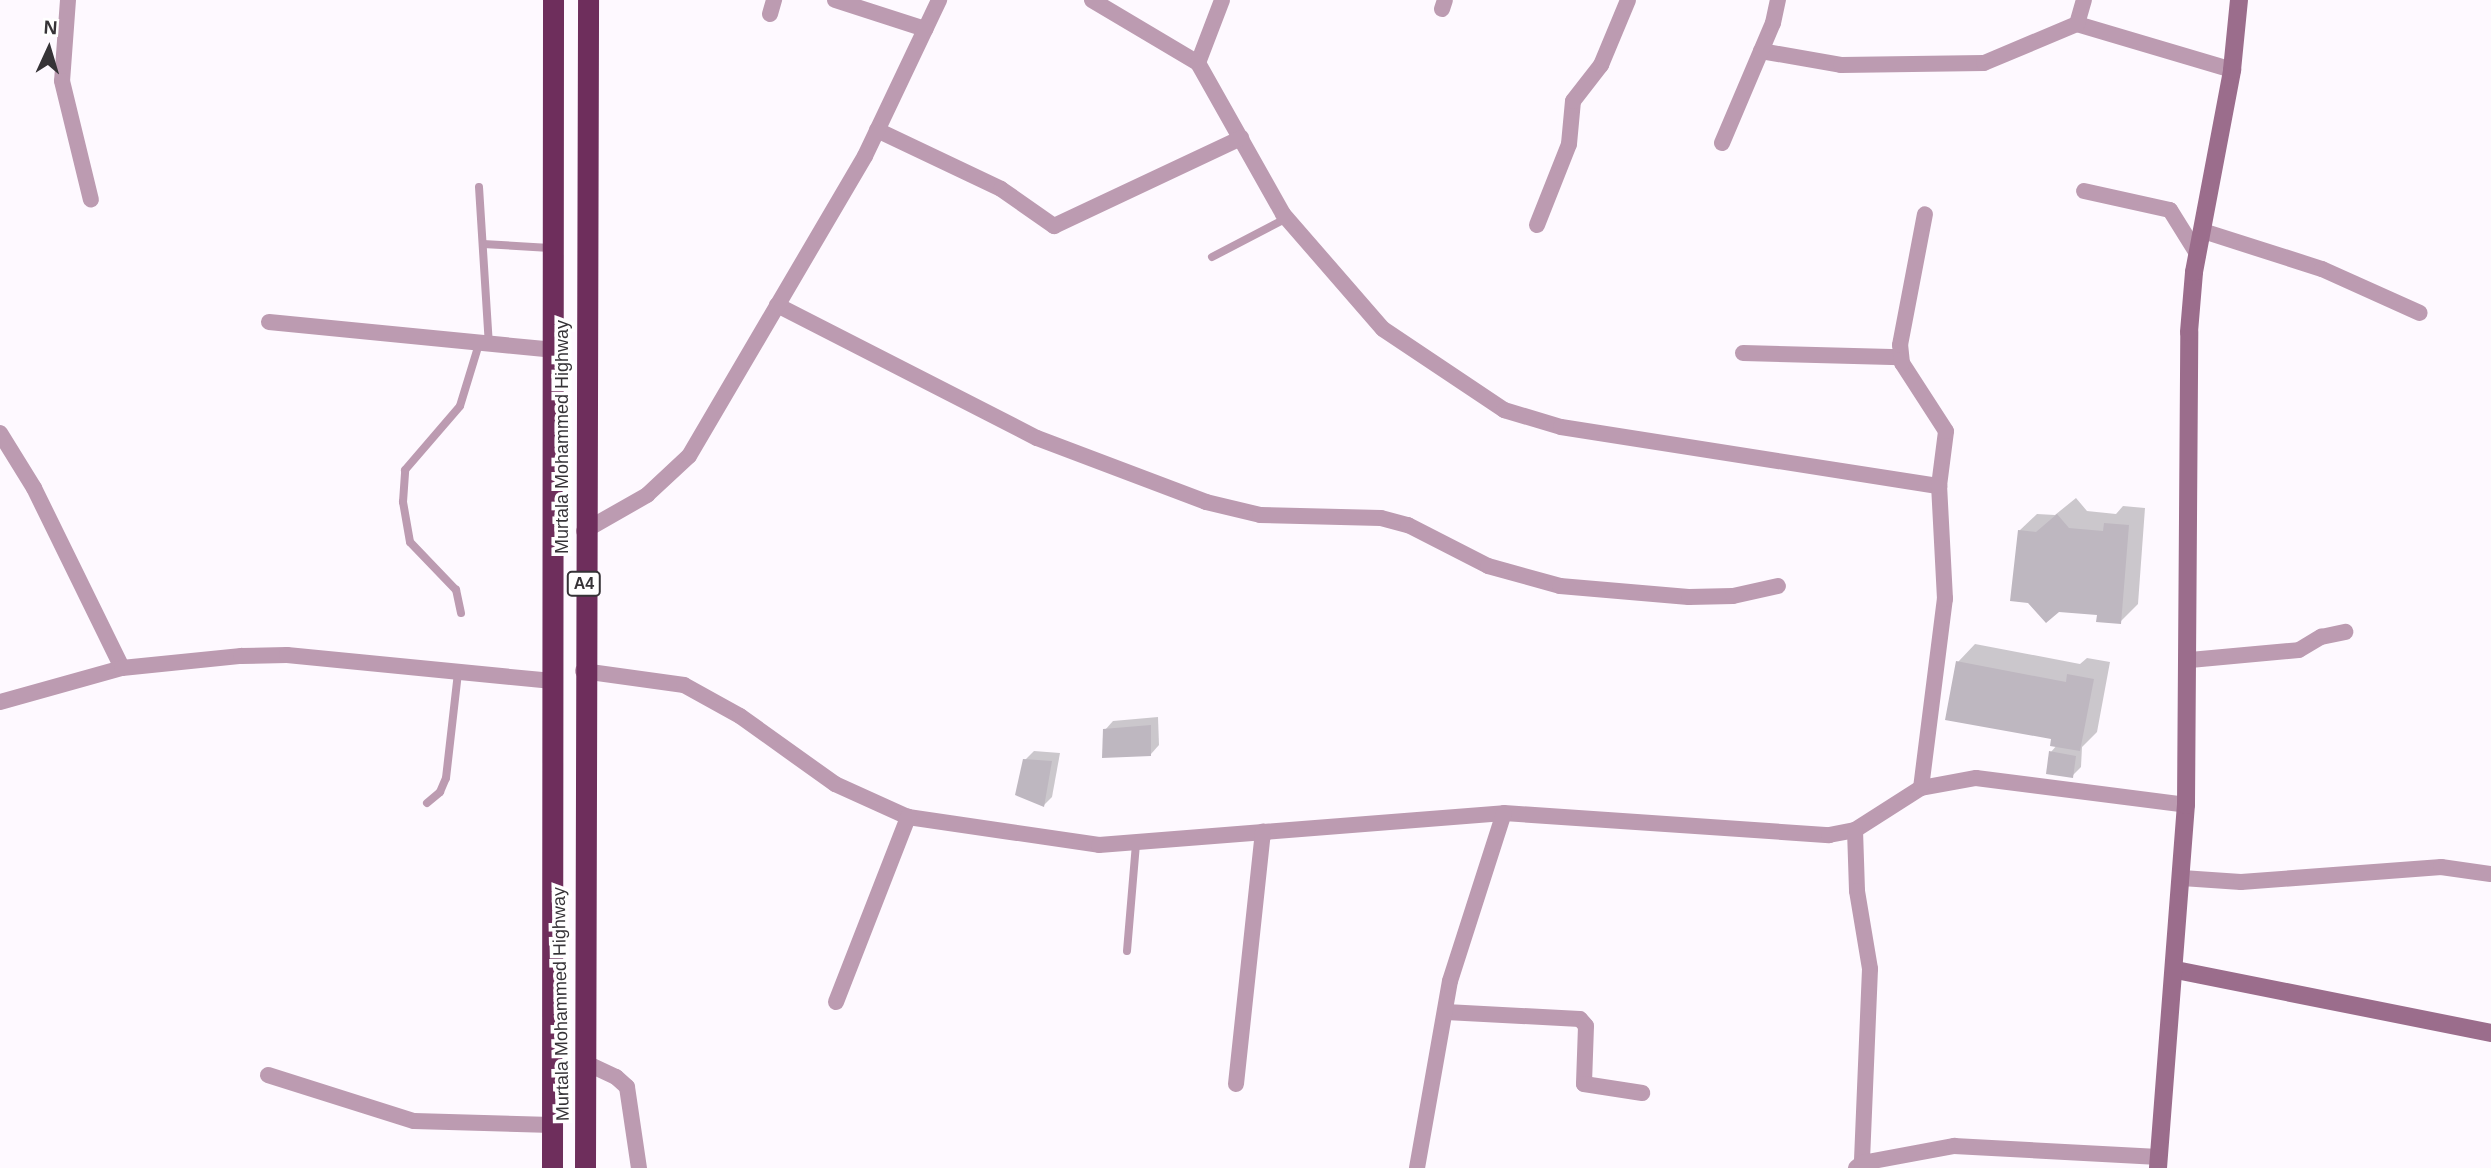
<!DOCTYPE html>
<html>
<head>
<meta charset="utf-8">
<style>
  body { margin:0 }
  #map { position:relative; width:2491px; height:1168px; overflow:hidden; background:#fef9ff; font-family:Helvetica,sans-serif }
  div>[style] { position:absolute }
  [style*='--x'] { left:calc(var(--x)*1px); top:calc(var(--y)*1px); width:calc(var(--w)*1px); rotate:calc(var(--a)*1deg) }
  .shadow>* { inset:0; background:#0003 }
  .building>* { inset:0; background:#beb7c0 }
  .lane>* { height:8px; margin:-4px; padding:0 4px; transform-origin:4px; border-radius:4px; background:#bc9bb1 }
  .street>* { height:16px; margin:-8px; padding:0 8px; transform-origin:8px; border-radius:8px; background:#bc9bb1 }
  .secondary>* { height:18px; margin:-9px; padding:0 9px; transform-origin:9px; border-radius:9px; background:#9b6d8c }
  .highway>* { height:21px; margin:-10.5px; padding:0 10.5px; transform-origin:10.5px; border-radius:10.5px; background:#6e2e5c }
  span { translate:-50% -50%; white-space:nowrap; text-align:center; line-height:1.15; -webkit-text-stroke:7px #fff; paint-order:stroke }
  .shield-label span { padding:2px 5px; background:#fff; border:2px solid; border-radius:5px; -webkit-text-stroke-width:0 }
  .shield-label { font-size:16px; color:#363337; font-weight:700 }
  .street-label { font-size:18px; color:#363337 }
  .north { position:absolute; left:14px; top:14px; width:70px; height:70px; -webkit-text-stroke:5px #fff; paint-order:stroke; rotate:4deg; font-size:19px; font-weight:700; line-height:28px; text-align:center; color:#363337 }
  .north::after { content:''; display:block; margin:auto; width:24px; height:32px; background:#363337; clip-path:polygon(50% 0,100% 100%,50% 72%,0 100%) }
</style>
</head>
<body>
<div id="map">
  <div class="shadow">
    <i style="clip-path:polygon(2076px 498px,2087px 511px,2116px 514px,2123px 506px,2145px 508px,2138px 604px,2120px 622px,2099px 614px,2019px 531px,2037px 514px,2055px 515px)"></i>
    <i style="clip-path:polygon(1975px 644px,2080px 664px,2087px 658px,2110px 662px,2097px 732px,2082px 747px,2081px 767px,2072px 776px,2051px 752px,2057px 745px,2053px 738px,1958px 662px)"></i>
    <i style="clip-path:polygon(1158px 717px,1159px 745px,1151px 754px,1105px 730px,1113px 721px)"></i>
    <i style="clip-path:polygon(1034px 751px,1060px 753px,1052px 797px,1044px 805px,1025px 760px)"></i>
  </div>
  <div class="building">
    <i style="clip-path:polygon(2057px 514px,2069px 528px,2103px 531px,2104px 523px,2129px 525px,2121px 624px,2096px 622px,2097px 615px,2059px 612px,2046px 623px,2028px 603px,2010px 601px,2018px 530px,2036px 532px)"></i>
    <i style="clip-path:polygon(1956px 661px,2066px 682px,2067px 674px,2094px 679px,2080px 751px,2050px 746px,2051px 739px,1945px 720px)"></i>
    <i style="clip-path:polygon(1151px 725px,1151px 756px,1102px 758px,1103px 729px)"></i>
    <i style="clip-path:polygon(2049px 751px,2076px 756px,2073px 778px,2046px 774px)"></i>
    <i style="clip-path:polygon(1023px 759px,1052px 761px,1044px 807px,1015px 795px)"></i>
  </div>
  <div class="lane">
    <i style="--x:479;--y:187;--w:158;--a:86.4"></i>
    <i style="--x:483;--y:244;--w:67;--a:3.4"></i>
    <i style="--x:1212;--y:257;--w:85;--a:-27.5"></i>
    <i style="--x:461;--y:613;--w:24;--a:-102"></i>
    <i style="--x:456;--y:590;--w:66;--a:-133.8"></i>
    <i style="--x:410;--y:542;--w:41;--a:-99.9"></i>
    <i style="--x:403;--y:502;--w:32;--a:-86"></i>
    <i style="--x:405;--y:470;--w:84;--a:-49.3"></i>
    <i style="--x:460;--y:406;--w:65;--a:-73"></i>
    <i style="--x:427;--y:803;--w:17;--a:-40"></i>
    <i style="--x:440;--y:792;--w:15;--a:-67"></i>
    <i style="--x:446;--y:778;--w:107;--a:-83.5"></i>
    <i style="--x:1127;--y:951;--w:108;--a:-85.2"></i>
  </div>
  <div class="street">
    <i style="--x:68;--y:0;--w:81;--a:94.2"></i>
    <i style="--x:62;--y:81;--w:122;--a:76.3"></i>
    <i style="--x:835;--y:0;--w:95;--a:17.9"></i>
    <i style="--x:1092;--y:0;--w:123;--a:30.7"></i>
    <i style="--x:1198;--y:63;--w:173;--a:60.6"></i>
    <i style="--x:1283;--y:214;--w:152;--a:49"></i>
    <i style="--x:1383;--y:329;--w:146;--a:33.8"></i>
    <i style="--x:1504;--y:410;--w:59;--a:16.6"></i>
    <i style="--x:1561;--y:427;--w:383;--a:8.9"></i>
    <i style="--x:1442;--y:9;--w:9;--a:-72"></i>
    <i style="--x:770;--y:14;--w:15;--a:-74"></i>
    <i style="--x:2077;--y:24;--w:162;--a:16.5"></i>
    <i style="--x:1761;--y:51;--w:81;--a:9.9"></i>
    <i style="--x:1841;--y:65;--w:143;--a:-0.8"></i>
    <i style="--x:1984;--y:63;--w:101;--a:-22.8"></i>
    <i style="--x:2077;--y:24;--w:25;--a:-74"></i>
    <i style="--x:1198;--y:63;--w:67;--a:-69.1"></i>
    <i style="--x:877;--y:130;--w:137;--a:25.4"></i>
    <i style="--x:1001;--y:189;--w:65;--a:34.9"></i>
    <i style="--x:1054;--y:226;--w:207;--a:-25.2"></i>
    <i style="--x:1722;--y:143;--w:130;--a:-67"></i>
    <i style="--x:1773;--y:23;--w:24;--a:-78"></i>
    <i style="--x:2084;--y:191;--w:88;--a:12.5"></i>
    <i style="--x:2170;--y:210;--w:53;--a:58.1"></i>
    <i style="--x:1537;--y:225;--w:87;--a:-68.4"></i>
    <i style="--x:1569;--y:144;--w:43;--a:-84.7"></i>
    <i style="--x:1573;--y:101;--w:46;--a:-52.1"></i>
    <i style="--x:1601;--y:65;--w:70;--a:-67.4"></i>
    <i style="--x:2203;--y:231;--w:125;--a:17.7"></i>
    <i style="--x:2322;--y:269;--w:107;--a:24.2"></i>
    <i style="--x:777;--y:305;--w:292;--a:27.1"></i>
    <i style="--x:1037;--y:438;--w:181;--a:20.7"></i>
    <i style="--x:1206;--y:502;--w:56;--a:13.5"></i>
    <i style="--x:1260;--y:515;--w:121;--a:1.4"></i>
    <i style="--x:1381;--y:518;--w:28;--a:15"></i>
    <i style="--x:1408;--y:525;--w:90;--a:27.1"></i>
    <i style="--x:1488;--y:566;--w:75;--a:15.5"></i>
    <i style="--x:1560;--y:586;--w:129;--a:4.9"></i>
    <i style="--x:1689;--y:597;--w:44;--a:-1.3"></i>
    <i style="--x:1733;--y:596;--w:46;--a:-12.5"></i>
    <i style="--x:269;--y:322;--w:285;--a:5.6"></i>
    <i style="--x:1743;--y:353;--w:158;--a:1.5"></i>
    <i style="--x:0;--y:433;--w:65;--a:58.3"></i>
    <i style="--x:34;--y:488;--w:200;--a:63.9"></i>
    <i style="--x:584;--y:531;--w:73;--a:-29.7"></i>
    <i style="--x:647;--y:495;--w:57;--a:-42.9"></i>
    <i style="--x:689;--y:456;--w:348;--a:-59.6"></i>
    <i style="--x:865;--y:156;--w:173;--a:-64.6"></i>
    <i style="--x:2190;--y:660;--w:109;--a:-5.2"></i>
    <i style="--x:2299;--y:650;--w:26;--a:-31"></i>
    <i style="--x:2321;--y:637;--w:25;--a:-12"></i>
    <i style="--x:583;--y:671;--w:102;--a:7.9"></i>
    <i style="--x:684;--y:685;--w:64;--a:29"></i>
    <i style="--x:740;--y:716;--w:117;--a:35.6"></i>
    <i style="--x:835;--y:784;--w:80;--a:24.3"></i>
    <i style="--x:908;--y:817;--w:193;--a:8.3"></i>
    <i style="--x:1099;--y:845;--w:406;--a:-4.5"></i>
    <i style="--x:1504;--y:813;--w:326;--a:3.9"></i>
    <i style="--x:1829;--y:835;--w:26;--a:-11"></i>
    <i style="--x:1855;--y:830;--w:78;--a:-32.5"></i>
    <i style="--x:1921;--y:788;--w:56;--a:-10.3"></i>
    <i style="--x:1976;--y:778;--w:212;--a:7.3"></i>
    <i style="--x:0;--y:702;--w:127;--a:-15.6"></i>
    <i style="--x:122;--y:668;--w:120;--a:-5.8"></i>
    <i style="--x:241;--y:656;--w:46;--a:-1.2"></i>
    <i style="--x:287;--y:655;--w:267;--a:5.6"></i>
    <i style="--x:1921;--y:788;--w:191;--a:-82.8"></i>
    <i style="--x:1945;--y:599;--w:113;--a:-93"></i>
    <i style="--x:1939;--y:486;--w:55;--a:-82.7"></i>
    <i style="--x:1946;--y:431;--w:81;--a:-122.9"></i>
    <i style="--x:1902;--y:363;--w:18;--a:-96"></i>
    <i style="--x:1900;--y:345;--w:133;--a:-79.2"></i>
    <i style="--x:1855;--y:830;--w:61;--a:88.1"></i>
    <i style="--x:1857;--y:891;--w:79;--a:80.5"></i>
    <i style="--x:1870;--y:969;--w:194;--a:92.4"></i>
    <i style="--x:2182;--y:878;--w:59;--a:3.9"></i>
    <i style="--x:2241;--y:882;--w:201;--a:-4.3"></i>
    <i style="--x:2441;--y:867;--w:50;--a:8"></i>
    <i style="--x:836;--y:1002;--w:199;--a:-68.7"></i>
    <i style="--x:1446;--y:1012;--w:134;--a:3"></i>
    <i style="--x:1580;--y:1019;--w:9;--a:49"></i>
    <i style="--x:1586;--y:1026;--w:58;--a:92"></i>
    <i style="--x:1584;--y:1084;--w:59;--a:8.8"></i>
    <i style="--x:586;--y:1063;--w:33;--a:25"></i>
    <i style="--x:616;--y:1077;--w:15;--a:42"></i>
    <i style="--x:627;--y:1087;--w:82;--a:81.6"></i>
    <i style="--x:268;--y:1075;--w:153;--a:17.5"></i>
    <i style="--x:414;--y:1121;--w:138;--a:1.7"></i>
    <i style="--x:1236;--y:1084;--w:254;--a:-83.9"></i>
    <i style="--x:1417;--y:1168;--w:190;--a:-80"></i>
    <i style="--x:1450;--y:981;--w:176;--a:-72.2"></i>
    <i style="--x:1856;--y:1168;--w:8;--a:-40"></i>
    <i style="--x:1862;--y:1163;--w:94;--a:-10.5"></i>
    <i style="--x:1954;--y:1146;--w:205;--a:3.1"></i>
  </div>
  <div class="secondary">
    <i style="--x:2176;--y:970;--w:321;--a:11.3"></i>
    <i style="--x:2158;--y:1168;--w:364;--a:-85.6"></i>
    <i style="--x:2186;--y:805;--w:473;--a:-89.6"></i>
    <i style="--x:2189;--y:332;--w:60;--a:-85.2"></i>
    <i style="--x:2194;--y:272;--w:206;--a:-79.3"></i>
    <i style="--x:2232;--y:70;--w:70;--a:-84.3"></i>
  </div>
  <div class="highway">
    <i style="--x:552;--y:1168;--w:1168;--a:-89.95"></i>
    <i style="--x:585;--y:1168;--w:1168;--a:-89.85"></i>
  </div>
  <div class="shield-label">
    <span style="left:584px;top:584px">A4</span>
  </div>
  <div class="street-label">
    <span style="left:562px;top:437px;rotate:-90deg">Murtala Mohammed Highway</span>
    <span style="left:561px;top:1004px;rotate:-91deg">Murtala Mohammed Highway</span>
  </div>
  <div class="north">N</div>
</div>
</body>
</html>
